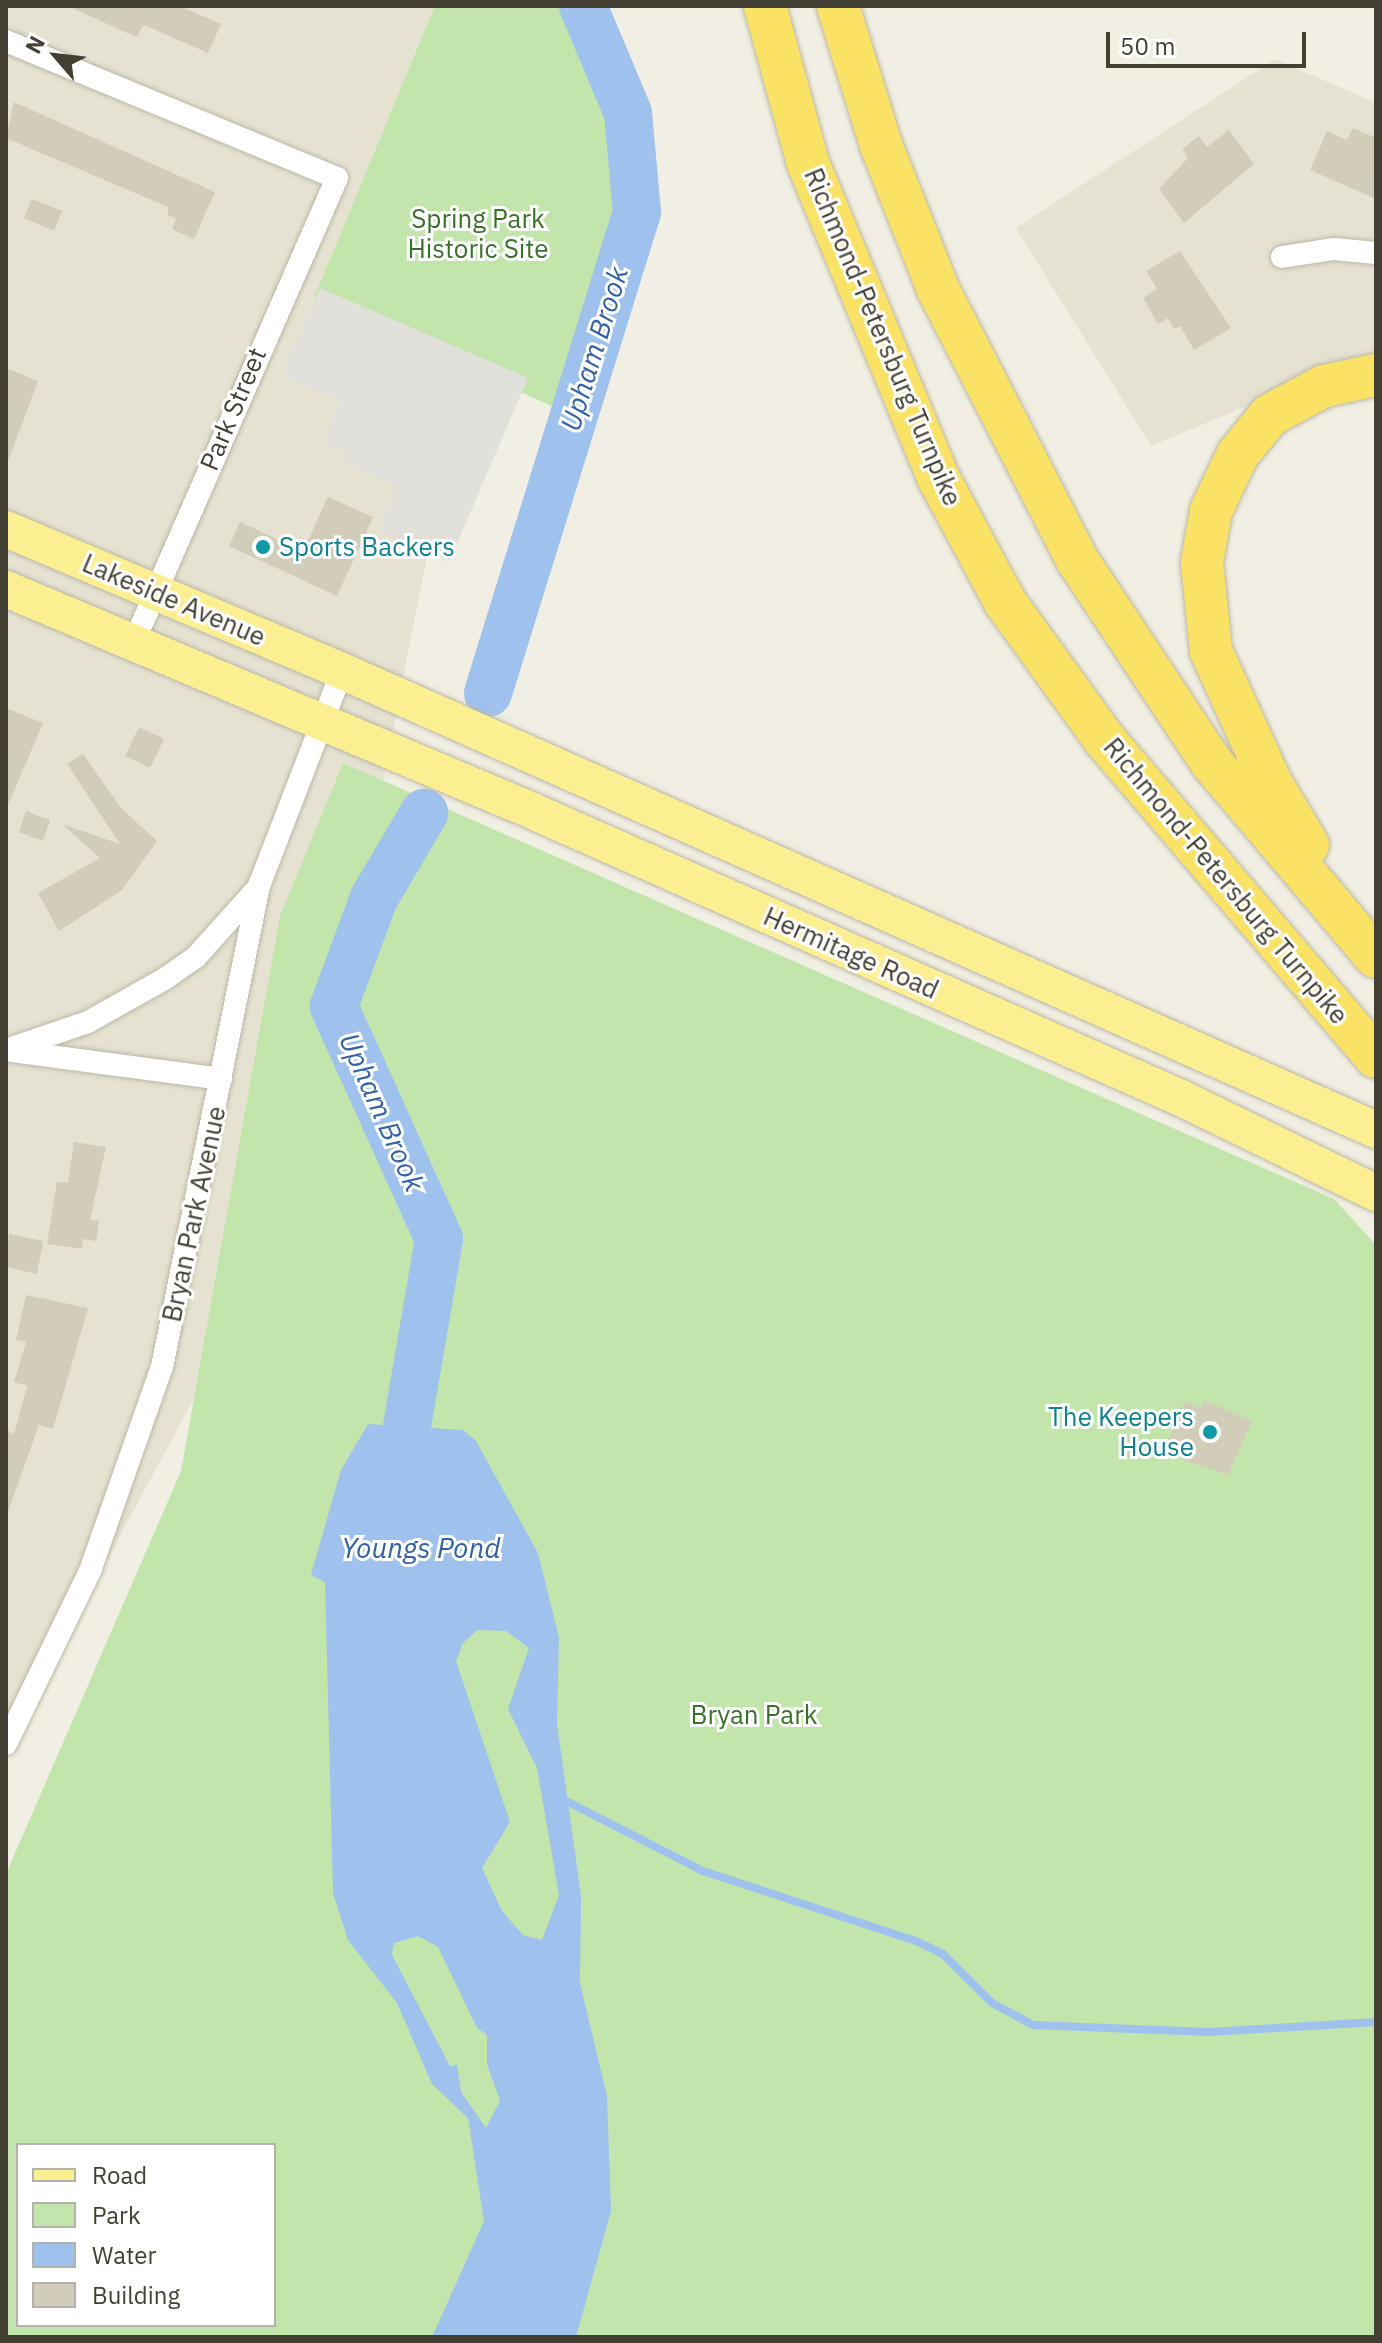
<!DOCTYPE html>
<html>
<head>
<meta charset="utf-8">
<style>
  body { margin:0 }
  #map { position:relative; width:1382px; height:2343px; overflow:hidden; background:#f1efe3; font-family:"IBM Plex Sans",sans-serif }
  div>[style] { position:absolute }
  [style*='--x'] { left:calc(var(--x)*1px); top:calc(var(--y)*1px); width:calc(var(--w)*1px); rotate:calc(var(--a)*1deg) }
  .residential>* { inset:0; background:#e5e2d1 }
  .green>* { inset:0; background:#c2e5ac }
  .parking>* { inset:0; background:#e2e0db }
  .water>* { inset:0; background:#9fc1ee }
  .stream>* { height:8px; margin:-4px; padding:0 4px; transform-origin:4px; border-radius:4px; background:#9fc1ee }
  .river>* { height:48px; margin:-24px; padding:0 24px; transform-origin:24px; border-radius:24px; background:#9fc1ee }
  .building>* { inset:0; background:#d2cdb9 }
  .roads { filter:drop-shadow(0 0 2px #bcb8a6) drop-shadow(0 0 2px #bcb8a6) }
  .minor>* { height:22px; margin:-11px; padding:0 11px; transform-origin:11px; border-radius:11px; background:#fff }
  .primary>* { height:36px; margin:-18px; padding:0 18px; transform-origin:18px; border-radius:18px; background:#fcef91 }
  .motorway>* { height:42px; margin:-21px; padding:0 21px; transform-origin:21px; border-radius:21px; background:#fae265 }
  .dots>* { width:22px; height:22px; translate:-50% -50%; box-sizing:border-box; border:4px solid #fff; border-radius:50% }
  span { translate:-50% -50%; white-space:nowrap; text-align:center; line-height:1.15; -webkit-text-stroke:6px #fff; paint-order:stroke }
  .park-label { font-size:26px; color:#387229 }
  .street-label { font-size:26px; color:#433f33 }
  .culture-label { font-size:26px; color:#0d838f }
  .left { translate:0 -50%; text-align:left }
  .right { translate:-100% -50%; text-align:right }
  .water-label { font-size:28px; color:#3062ab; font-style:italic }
  .frame { position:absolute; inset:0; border:8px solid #433f33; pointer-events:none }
  .legend { position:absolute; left:16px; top:2143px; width:260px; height:184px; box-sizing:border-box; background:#fff; border:2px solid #b4b2ad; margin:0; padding:10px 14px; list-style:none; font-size:24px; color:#433f33 }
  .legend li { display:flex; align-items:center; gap:16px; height:40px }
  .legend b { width:40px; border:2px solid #b4b2ad }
  .north { position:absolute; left:16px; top:16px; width:80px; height:80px; -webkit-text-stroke:6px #fff; paint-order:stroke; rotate:298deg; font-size:22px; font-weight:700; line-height:32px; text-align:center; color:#433f33 }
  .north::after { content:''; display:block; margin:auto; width:28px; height:36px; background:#433f33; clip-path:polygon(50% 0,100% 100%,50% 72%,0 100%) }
  .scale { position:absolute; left:1106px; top:32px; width:200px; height:36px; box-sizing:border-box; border:4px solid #433f33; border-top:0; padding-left:10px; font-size:24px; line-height:28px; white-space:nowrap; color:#433f33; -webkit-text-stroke:6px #fff; paint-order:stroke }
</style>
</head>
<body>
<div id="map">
  <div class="residential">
    <i style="clip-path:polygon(6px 6px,493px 6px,519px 87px,301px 1200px,6px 1747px)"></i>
    <i style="clip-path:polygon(1275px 59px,1376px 103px,1376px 352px,1151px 446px,1016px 228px)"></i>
  </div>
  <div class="green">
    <i style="clip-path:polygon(435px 6px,585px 6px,637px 114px,632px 163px,558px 409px,314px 298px)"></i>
    <i style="clip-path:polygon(evenodd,343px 763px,1334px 1199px,1376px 1245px,1376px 2337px,6px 2337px,6px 1874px,181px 1471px,280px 916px,343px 763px,18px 2145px,274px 2145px,274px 2325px,18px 2325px,18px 2145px)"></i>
  </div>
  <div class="parking">
    <i style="clip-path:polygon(320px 288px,528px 378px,449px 562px,378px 531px,397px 486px,345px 463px,349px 453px,323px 442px,341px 400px,282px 376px)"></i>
  </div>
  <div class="water">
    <i style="clip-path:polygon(evenodd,368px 1424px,463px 1430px,476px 1441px,538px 1553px,559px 1637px,557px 1724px,581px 1896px,580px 1983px,607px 2096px,611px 2211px,576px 2337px,432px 2337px,484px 2221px,468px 2118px,432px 2084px,397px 2003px,348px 1940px,333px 1893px,325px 1582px,311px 1575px,341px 1470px,368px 1424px,477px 1630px,506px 1631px,529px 1648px,508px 1709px,537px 1768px,559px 1895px,542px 1940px,523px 1935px,502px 1911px,482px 1868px,510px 1822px,456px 1661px,463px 1643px,477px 1630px,368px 1424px,418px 1936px,438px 1947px,477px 2028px,487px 2035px,487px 2064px,500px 2101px,486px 2128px,461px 2092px,457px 2065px,450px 2066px,392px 1955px,394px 1943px,418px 1936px)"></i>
  </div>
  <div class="stream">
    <i style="--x:568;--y:1802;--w:152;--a:27.1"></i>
    <i style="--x:703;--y:1871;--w:224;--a:18.2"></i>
    <i style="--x:916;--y:1941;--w:30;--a:26"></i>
    <i style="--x:943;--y:1954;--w:69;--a:45"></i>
    <i style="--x:992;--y:2003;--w:47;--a:28.2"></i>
    <i style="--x:1033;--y:2025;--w:176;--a:2.3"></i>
    <i style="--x:1209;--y:2032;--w:167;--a:-3.4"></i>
  </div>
  <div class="river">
    <i style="--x:488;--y:693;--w:504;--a:-72.79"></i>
    <i style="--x:637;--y:212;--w:99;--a:-95.2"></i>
    <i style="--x:628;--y:113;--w:116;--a:-112.8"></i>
    <i style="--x:407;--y:1426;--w:190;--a:-80.3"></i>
    <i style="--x:439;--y:1239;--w:256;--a:-114.3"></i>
    <i style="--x:334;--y:1006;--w:115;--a:-69.7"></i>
    <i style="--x:374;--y:898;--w:99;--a:-59.5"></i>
  </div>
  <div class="building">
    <i style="clip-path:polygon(68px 6px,180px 6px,221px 24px,208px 53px,144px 25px,136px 37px)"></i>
    <i style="clip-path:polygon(14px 102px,215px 192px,194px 239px,172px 229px,176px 219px,168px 215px,168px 207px,6px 138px)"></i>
    <i style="clip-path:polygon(1353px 128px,1376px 138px,1376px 199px,1310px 170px,1327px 131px,1347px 140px)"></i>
    <i style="clip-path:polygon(1229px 130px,1254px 164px,1184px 223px,1159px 189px,1188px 158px,1182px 149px,1199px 136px,1207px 147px)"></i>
    <i style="clip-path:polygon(32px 199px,62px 211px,54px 231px,24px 218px)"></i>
    <i style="clip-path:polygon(1180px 251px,1231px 328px,1194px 350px,1180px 326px,1174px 329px,1168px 318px,1158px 324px,1143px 298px,1157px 289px,1146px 271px)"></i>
    <i style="clip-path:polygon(6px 368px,38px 381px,7px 464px,6px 464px)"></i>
    <i style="clip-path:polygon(328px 497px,373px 517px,337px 596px,229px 546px,240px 522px,303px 551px)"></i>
    <i style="clip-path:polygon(6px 708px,43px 723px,6px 810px)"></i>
    <i style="clip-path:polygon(139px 727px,164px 739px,150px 768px,125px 756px)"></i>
    <i style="clip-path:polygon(83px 754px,121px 808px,157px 841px,122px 890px,59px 931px,38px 893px,100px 858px,62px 824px,120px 844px,67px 764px)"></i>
    <i style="clip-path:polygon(26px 811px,50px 820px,43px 841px,19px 832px)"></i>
    <i style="clip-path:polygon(74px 1142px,106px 1147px,90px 1220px,99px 1221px,96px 1241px,83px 1239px,82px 1249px,47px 1244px,57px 1182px,68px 1183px)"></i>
    <i style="clip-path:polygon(9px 1234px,43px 1241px,37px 1274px,6px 1267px)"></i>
    <i style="clip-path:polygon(26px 1295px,88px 1308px,53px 1429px,39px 1425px,6px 1517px,6px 1430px,14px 1434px,27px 1386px,14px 1382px,26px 1342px,16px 1340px)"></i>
    <i style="clip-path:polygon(1204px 1400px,1252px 1421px,1228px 1475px,1181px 1459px,1185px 1451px,1167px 1443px,1185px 1401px,1201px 1408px)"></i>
  </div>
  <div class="roads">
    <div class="minor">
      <i style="--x:6;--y:41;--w:358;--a:22.5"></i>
      <i style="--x:337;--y:178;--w:506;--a:113.63"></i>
      <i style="--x:1282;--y:257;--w:53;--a:-8.7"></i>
      <i style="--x:1334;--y:249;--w:42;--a:5.4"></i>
      <i style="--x:6;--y:1050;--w:87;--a:-18.9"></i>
      <i style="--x:88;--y:1022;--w:90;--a:-29.4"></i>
      <i style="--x:166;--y:978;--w:37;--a:-35"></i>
      <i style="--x:196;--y:957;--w:90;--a:-48.2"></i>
      <i style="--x:12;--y:1051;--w:211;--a:7.6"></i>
      <i style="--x:6;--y:1744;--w:192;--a:-64.1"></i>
      <i style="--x:90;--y:1571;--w:216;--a:-70.6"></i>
      <i style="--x:162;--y:1367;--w:491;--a:-78.6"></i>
      <i style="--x:259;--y:886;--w:230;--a:-68.9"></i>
    </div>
    <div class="primary">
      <i style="--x:6;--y:529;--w:365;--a:22.9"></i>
      <i style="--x:342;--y:671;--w:1131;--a:23.94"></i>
      <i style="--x:6;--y:589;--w:566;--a:22.85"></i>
      <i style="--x:528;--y:809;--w:716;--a:23.88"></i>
      <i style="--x:1183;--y:1099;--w:215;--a:26"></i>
    </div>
    <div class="motorway">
      <i style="--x:765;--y:6;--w:163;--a:74.7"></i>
      <i style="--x:808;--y:163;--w:340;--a:67.5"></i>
      <i style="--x:938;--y:477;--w:142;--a:61.8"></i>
      <i style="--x:1005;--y:602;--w:170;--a:54.1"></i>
      <i style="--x:1105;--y:740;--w:417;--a:49.5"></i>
      <i style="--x:838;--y:6;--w:145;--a:72.8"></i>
      <i style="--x:881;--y:145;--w:155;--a:68.4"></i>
      <i style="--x:938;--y:289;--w:306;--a:62.8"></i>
      <i style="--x:1078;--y:561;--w:241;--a:56.5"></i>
      <i style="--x:1211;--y:762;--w:255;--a:49.8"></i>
      <i style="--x:1308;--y:845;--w:72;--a:-120.8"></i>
      <i style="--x:1271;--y:783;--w:145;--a:-114.4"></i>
      <i style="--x:1211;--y:651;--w:89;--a:-95.8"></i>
      <i style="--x:1202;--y:562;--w:52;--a:-80"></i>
      <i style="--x:1211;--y:511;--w:63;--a:-64.7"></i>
      <i style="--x:1238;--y:454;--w:50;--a:-50.6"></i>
      <i style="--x:1270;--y:415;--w:61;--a:-28.2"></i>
      <i style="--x:1324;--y:386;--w:53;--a:-11.9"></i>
    </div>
  </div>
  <div class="dots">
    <i style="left:263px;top:547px;background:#0f9aa8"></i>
    <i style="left:1210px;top:1432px;background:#0f9aa8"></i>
  </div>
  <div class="park-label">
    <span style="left:478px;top:234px">Spring Park<br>Historic Site</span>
    <span style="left:754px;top:1715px">Bryan Park</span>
  </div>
  <div class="street-label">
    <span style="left:883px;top:337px;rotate:67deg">Richmond-Petersburg Turnpike</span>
    <span style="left:233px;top:409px;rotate:-67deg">Park Street</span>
    <span style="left:174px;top:600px;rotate:23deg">Lakeside Avenue</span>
    <span style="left:1226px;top:881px;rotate:50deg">Richmond-Petersburg Turnpike</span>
    <span style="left:851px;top:953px;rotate:24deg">Hermitage Road</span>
    <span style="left:194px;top:1214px;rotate:-78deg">Bryan Park Avenue</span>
  </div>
  <div class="culture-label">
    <span class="left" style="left:279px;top:547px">Sports Backers</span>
    <span class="right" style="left:1194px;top:1432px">The Keepers<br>House</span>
  </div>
  <div class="water-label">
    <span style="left:594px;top:349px;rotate:-73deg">Upham Brook</span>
    <span style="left:382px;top:1112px;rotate:66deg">Upham Brook</span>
    <span style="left:421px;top:1548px">Youngs Pond</span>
  </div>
  <div class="frame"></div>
  <ul class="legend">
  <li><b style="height:10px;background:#fcef91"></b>Road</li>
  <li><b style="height:22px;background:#c2e5ac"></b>Park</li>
  <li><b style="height:22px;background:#9fc1ee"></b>Water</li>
  <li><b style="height:22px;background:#d2cdb9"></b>Building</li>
  </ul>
  <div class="north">N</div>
  <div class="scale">50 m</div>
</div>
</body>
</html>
